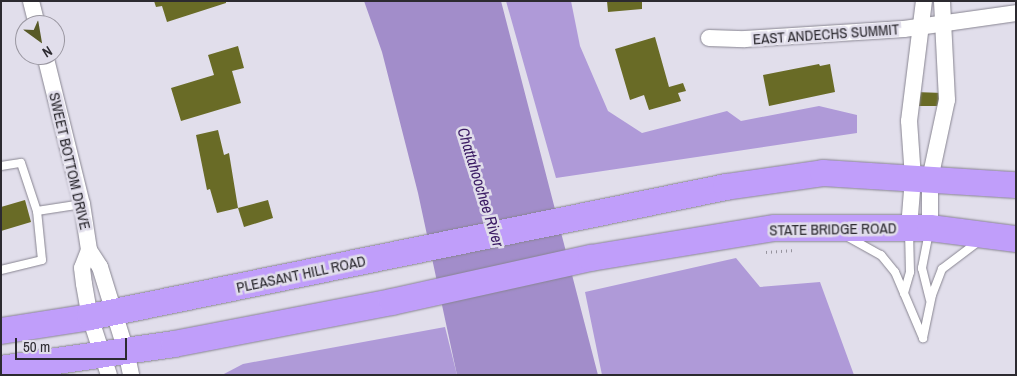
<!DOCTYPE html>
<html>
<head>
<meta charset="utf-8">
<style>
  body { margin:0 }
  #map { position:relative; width:1017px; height:376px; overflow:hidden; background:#e1deeb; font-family:"Archivo Narrow",sans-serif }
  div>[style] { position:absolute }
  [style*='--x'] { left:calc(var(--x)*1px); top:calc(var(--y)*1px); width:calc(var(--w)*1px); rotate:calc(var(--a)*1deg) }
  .forest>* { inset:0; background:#af9ad8 }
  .water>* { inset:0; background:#a28dca }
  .building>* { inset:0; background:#696b26 }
  .path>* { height:2.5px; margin-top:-1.25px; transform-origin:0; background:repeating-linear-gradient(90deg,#96939d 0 1px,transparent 0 5px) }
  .roads { filter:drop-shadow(0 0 1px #888591) drop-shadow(0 0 1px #888591) }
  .service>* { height:8px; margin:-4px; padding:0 4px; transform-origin:4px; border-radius:4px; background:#fff }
  .minor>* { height:16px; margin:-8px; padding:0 8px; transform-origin:8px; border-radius:8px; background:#fff }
  .trunk>* { height:26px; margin:-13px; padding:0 13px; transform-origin:13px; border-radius:13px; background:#c09efa }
  span { translate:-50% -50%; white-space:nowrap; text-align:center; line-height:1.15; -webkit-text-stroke:5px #e1deeb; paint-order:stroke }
  .street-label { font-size:15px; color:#2c2a30 }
  .water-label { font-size:16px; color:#3a1a63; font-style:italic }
  .frame { position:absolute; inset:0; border:2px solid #2c2a30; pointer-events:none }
  .north { position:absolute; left:15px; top:15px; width:50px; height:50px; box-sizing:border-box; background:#e1deeb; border:1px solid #9996a0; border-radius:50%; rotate:148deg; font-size:14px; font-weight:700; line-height:20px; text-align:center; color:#2c2a30 }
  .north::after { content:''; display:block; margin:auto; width:18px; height:22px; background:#585a27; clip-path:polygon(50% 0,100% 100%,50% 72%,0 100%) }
  .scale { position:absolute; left:15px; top:338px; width:112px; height:22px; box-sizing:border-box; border:2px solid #2c2a30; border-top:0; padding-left:6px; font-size:15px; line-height:18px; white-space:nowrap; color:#2c2a30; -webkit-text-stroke:4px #e1deeb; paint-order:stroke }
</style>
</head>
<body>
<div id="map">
  <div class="forest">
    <i style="clip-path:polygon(506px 1px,571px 1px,580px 46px,608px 111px,642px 133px,727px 111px,741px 121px,819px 106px,857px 115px,857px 133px,556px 178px)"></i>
    <i style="clip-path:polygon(736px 258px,760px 287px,820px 282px,854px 375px,602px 375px,585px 292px)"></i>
    <i style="clip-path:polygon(445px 327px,457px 375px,222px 375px,243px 364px)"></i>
  </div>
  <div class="water">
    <i style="clip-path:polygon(364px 1px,501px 1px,598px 375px,457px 375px,418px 193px,382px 52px)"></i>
  </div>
  <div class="building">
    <i style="clip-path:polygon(154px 1px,226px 1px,226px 3px,167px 22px,162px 6px,156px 7px)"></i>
    <i style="clip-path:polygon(607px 1px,642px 1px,642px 9px,608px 12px)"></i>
    <i style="clip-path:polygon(655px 37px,669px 87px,683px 83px,686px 91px,678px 93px,681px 101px,649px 110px,644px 95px,630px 100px,615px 49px)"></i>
    <i style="clip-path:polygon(238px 46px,244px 68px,232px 71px,241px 103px,181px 121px,171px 88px,214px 75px,208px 55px)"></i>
    <i style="clip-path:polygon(819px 64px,820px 66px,830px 64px,835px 92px,769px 106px,763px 75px)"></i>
    <i style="clip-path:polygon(915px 92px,943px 93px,943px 106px,914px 106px)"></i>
    <i style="clip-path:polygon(218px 130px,224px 155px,229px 153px,238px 208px,217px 213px,210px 189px,207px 190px,196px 135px)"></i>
    <i style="clip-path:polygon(25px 200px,31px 222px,1px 231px,1px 207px)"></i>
    <i style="clip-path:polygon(268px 200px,273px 218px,244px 227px,238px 208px)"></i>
  </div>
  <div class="path">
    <i style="--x:766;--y:252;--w:29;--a:-4"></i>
  </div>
  <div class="roads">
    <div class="service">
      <i style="--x:1;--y:166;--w:20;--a:-9"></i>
      <i style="--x:21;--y:163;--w:51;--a:71.6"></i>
      <i style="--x:929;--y:232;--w:37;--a:101"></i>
      <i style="--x:922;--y:268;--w:32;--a:76"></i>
      <i style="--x:848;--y:237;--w:38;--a:29"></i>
      <i style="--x:881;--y:255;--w:22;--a:51"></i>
      <i style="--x:895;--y:272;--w:72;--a:67"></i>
      <i style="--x:1;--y:270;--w:42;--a:-13.7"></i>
      <i style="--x:42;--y:260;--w:49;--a:-95.8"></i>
      <i style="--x:37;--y:211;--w:46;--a:-8.8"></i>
      <i style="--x:904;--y:293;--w:22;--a:-74"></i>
      <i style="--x:910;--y:272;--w:40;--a:-91.4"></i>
      <i style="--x:923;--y:338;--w:44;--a:-78.2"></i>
      <i style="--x:932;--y:295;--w:28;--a:-69"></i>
      <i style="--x:942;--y:269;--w:46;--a:-37.1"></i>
    </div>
    <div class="minor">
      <i style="--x:31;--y:1;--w:25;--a:76"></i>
      <i style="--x:709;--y:38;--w:36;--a:2"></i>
      <i style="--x:745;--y:39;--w:159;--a:-3.6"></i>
      <i style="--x:904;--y:29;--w:113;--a:-8.1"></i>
      <i style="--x:45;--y:55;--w:154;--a:76.1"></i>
      <i style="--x:82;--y:204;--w:47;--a:81.3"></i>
      <i style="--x:89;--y:250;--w:19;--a:111"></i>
      <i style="--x:82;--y:268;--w:16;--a:83"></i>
      <i style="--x:84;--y:284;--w:34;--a:80"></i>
      <i style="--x:90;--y:317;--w:61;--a:71.9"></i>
      <i style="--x:909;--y:228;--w:50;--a:-85.4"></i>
      <i style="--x:913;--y:178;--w:57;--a:-94"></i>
      <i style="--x:909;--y:121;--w:121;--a:-82.9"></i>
      <i style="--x:930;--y:228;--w:49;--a:-90"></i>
      <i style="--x:930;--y:179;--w:81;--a:-77.9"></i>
      <i style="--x:947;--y:100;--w:99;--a:-92.9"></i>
      <i style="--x:89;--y:250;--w:20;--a:57"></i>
      <i style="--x:100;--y:267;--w:88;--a:72.8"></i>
      <i style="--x:126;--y:351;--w:25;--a:78"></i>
    </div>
    <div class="trunk">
      <i style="--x:1;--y:331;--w:90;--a:-8.9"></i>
      <i style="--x:90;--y:317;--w:649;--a:-11.55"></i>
      <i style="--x:726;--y:187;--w:98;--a:-8.2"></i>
      <i style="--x:823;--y:173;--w:193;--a:3.6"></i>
      <i style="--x:1;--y:369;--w:175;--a:-8.2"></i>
      <i style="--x:174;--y:344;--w:222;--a:-10.9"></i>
      <i style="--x:392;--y:302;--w:204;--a:-12.5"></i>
      <i style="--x:591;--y:258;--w:186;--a:-9.3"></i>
      <i style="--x:775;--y:228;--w:155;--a:0"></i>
      <i style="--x:930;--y:228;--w:87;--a:7.3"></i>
    </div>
  </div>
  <div class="street-label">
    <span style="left:826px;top:34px;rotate:-4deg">EAST ANDECHS SUMMIT</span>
    <span style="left:70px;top:161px;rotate:77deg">SWEET BOTTOM DRIVE</span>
    <span style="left:833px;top:229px;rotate:-1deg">STATE BRIDGE ROAD</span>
    <span style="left:301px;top:274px;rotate:-12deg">PLEASANT HILL ROAD</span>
  </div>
  <div class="water-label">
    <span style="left:481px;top:187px;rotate:73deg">Chattahoochee River</span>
  </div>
  <div class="frame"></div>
  <div class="north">N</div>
  <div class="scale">50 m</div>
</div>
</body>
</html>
